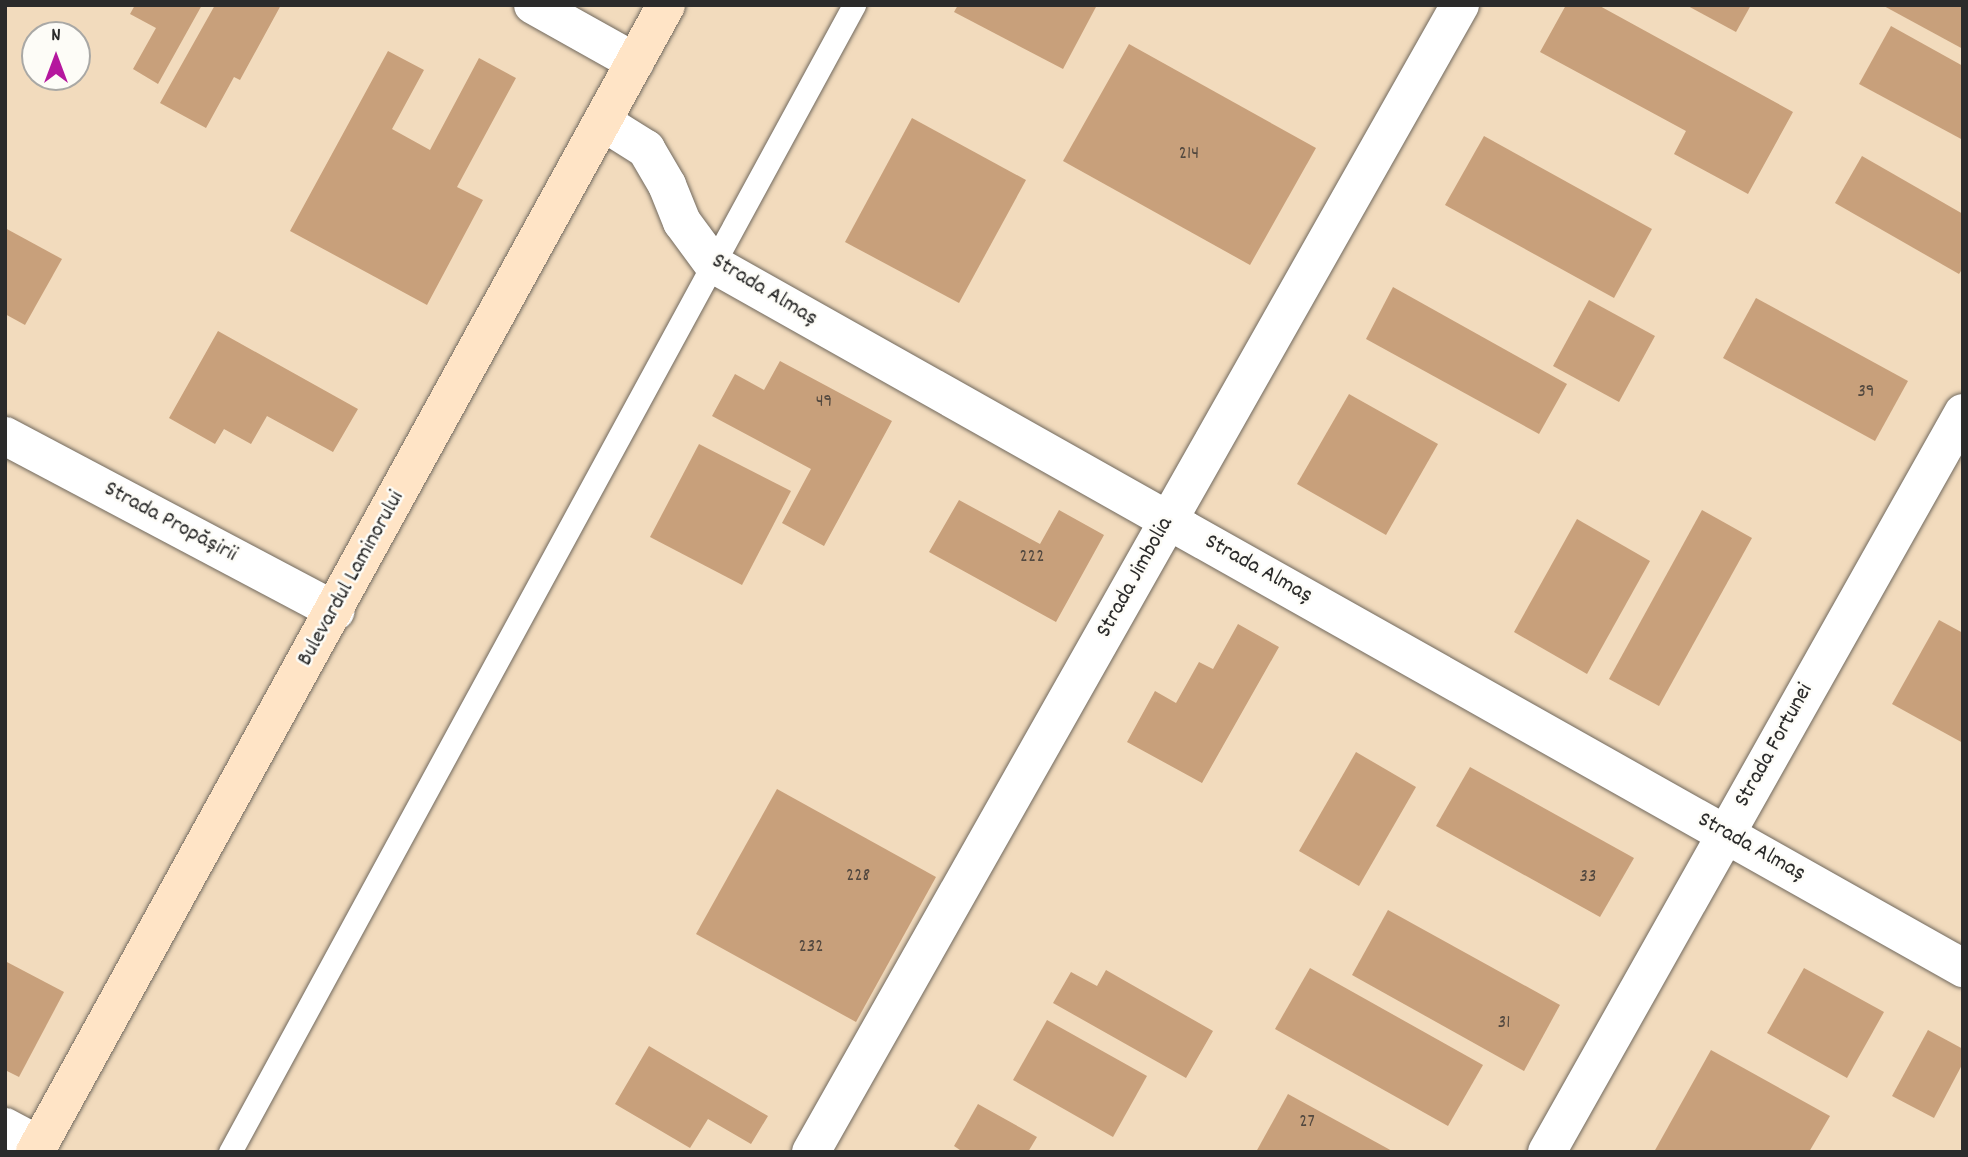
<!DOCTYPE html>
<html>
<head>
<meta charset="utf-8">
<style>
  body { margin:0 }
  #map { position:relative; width:1968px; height:1157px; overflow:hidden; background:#f2dbbd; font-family:Dekko,sans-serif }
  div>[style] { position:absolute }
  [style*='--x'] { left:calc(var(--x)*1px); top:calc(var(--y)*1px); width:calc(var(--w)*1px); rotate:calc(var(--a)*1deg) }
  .building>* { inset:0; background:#c8a07b }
  .roads { filter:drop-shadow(0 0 2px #71695e) drop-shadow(0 0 2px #71695e) }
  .lane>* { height:23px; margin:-11.5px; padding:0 11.5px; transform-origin:11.5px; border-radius:11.5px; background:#fff }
  .street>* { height:38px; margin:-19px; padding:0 19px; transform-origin:19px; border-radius:19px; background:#fff }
  .secondary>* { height:38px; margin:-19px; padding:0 19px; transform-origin:19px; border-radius:19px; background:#ffe4c6 }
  span { translate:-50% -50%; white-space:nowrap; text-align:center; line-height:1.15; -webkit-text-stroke:5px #fdfcf7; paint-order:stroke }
  .number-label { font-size:19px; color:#52483f }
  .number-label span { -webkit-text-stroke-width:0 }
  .street-label { font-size:23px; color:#2b2b2b }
  .frame { position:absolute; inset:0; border:7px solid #2b2b2b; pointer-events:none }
  .north { position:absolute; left:21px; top:21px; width:70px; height:70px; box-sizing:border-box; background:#fdfcf7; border:2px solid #a9a8a5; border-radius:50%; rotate:0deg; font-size:19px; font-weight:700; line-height:28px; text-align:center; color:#2b2b2b }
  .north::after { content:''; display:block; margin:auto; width:24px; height:32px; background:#b5179e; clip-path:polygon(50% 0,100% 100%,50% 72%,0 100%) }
</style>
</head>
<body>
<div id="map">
  <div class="building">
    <i style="clip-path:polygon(135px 5px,202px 5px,158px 84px,133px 69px,156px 28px,130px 14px)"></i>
    <i style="clip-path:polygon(215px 5px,281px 5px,240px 80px,234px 77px,206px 128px,160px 103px)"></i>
    <i style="clip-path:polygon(958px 5px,1097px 5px,1063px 69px,954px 12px)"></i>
    <i style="clip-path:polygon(1566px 5px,1598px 5px,1793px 112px,1748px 194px,1674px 154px,1686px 131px,1540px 52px)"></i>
    <i style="clip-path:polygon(1686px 5px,1751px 5px,1736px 32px)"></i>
    <i style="clip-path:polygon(1882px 5px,1963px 5px,1963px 49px)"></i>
    <i style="clip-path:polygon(1891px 26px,1963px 66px,1963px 140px,1859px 84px)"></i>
    <i style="clip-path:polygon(1129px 44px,1316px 148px,1250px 265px,1063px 161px)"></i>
    <i style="clip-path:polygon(388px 51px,424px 70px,392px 129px,430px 150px,479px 58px,516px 78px,457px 187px,483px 200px,427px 305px,290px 231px)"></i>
    <i style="clip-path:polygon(912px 118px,1026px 180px,959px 303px,845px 242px)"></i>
    <i style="clip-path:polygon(1484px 136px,1652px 229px,1614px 298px,1445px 205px)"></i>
    <i style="clip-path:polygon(1862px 156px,1963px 214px,1963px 268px,1959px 274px,1835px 203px)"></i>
    <i style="clip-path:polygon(5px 228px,62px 259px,25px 325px,5px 314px)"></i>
    <i style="clip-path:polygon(1393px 287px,1567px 384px,1539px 434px,1366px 339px)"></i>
    <i style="clip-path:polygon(1756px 298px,1908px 381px,1875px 441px,1723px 358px)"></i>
    <i style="clip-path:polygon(1589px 300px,1655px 336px,1619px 402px,1553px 366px)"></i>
    <i style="clip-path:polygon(218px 331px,358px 409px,333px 452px,267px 416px,251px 444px,224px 429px,215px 444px,169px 418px)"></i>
    <i style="clip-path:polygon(780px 361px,892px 421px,824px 546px,782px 523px,811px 469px,712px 416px,735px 374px,764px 390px)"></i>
    <i style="clip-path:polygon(1349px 394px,1438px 444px,1386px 535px,1297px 484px)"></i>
    <i style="clip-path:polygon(699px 444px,791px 491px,742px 585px,650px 537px)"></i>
    <i style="clip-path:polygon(959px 500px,1040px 544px,1059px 510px,1104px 535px,1056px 622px,929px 552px)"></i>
    <i style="clip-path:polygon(1702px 510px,1752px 538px,1659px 706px,1609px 679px)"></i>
    <i style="clip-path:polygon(1577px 519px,1650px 561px,1587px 674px,1514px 632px)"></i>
    <i style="clip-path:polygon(1939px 620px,1963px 633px,1963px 743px,1892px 704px)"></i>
    <i style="clip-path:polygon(1238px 624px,1279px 647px,1202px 783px,1127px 742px,1155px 691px,1176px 703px,1199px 662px,1213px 669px)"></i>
    <i style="clip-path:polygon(1356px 752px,1416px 787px,1359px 886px,1299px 851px)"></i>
    <i style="clip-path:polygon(1470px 767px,1634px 858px,1600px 917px,1436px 826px)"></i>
    <i style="clip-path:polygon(777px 789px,936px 877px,856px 1022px,696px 934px)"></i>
    <i style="clip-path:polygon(1388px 910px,1560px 1005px,1524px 1071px,1352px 975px)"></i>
    <i style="clip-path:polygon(5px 961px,64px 992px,19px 1077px,5px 1070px)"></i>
    <i style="clip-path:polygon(1310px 968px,1483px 1065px,1448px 1126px,1275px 1029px)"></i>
    <i style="clip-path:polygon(1804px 968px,1884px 1012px,1847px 1078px,1767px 1033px)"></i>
    <i style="clip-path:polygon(1106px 970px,1213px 1031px,1186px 1078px,1053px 1003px,1071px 972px,1097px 986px)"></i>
    <i style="clip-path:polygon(1047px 1020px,1147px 1076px,1113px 1137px,1013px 1080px)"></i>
    <i style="clip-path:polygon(1928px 1030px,1963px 1049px,1963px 1063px,1934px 1118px,1892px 1096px)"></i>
    <i style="clip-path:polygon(649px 1046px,768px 1116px,751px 1144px,708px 1119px,690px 1148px,615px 1104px)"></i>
    <i style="clip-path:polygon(1711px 1050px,1830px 1116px,1809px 1152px,1654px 1152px)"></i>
    <i style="clip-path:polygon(1288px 1094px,1394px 1152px,1256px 1152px)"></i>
    <i style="clip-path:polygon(978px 1104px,1037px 1137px,1028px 1152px,963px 1152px,954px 1146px)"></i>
  </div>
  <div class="roads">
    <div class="lane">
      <i style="--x:230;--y:1152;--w:1306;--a:-61.45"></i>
    </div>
    <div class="street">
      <i style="--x:533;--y:5;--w:117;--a:29.2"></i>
      <i style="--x:603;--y:122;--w:51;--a:32.1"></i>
      <i style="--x:646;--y:149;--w:42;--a:59.7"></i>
      <i style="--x:667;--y:185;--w:40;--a:68"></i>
      <i style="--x:682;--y:222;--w:52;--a:53.6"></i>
      <i style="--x:713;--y:264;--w:1435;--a:29.39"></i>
      <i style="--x:5;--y:436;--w:374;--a:27.9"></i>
      <i style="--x:5;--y:1127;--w:38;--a:28"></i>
      <i style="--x:811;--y:1152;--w:1318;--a:-60.5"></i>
      <i style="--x:1547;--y:1152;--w:848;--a:-60.62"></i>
    </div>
    <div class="secondary">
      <i style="--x:35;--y:1152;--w:1309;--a:-61.18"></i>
    </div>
  </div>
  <div class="number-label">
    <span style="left:1189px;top:155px">214</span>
    <span style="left:1866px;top:393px">39</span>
    <span style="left:824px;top:403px">49</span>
    <span style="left:1032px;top:558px">222</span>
    <span style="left:858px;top:877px">228</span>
    <span style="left:1588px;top:878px">33</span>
    <span style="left:811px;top:948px">232</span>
    <span style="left:1504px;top:1024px">31</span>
    <span style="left:1307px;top:1123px">27</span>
  </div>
  <div class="street-label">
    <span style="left:764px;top:291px;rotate:31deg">Strada Almaș</span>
    <span style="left:170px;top:523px;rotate:28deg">Strada Propășirii</span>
    <span style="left:1258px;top:570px;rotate:29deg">Strada Almaș</span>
    <span style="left:1136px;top:578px;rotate:-61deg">Strada Jimbolia</span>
    <span style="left:352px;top:579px;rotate:-61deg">Bulevardul Laminorului</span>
    <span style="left:1775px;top:746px;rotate:-61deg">Strada Fortunei</span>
    <span style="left:1751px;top:848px;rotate:29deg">Strada Almaș</span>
  </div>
  <div class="frame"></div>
  <div class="north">N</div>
</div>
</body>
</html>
